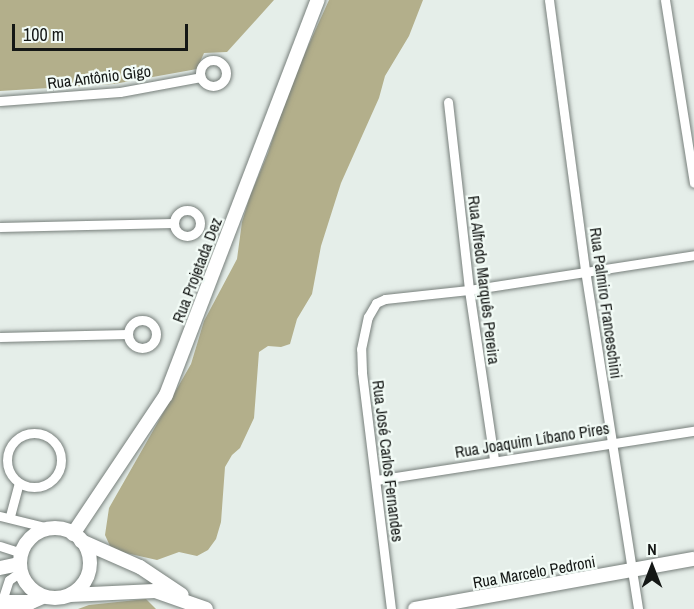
<!DOCTYPE html>
<html>
<head>
<meta charset="utf-8">
<style>
  body { margin:0 }
  #map { position:relative; width:694px; height:609px; overflow:hidden; background:#e5eee9; font-family:"Archivo Narrow",sans-serif }
  div>[style] { position:absolute }
  [style*='--x'] { left:calc(var(--x)*1px); top:calc(var(--y)*1px); width:calc(var(--w)*1px); rotate:calc(var(--a)*1deg) }
  .forest>* { inset:0; background:#b3af8b }
  .roads { filter:drop-shadow(0 0 2px #777f7b) drop-shadow(0 0 2px #777f7b) }
  .street>* { height:9px; margin:-4.5px; padding:0 4.5px; transform-origin:4.5px; border-radius:4.5px; background:#fff }
  .street>.ring { margin:-4.5px; padding:0; box-sizing:content-box; background:none; border:9px solid #fff; border-radius:50% }
  .secondary>* { height:14px; margin:-7px; padding:0 7px; transform-origin:7px; border-radius:7px; background:#fff }
  .secondary>.ring { margin:-7px; padding:0; box-sizing:content-box; background:none; border:14px solid #fff; border-radius:50% }
  span { translate:-50% -50%; white-space:nowrap; text-align:center; line-height:1.15; -webkit-text-stroke:4.5px #f2fbf6; paint-order:stroke }
  .street-label { font-size:16px; color:#141715 }
  .north { position:absolute; left:622px; top:537px; width:60px; height:60px; -webkit-text-stroke:4px #f2fbf6; paint-order:stroke; rotate:0deg; font-size:16px; font-weight:700; line-height:24px; text-align:center; color:#141715 }
  .north::after { content:''; display:block; margin:auto; width:21px; height:27px; background:#141715; clip-path:polygon(50% 0,100% 100%,50% 72%,0 100%) }
  .scale { position:absolute; left:12px; top:24px; width:176px; height:27px; box-sizing:border-box; border:3px solid #141715; border-top:0; padding-left:8px; font-size:18px; line-height:21px; white-space:nowrap; color:#141715; -webkit-text-stroke:4px #f2fbf6; paint-order:stroke }
</style>
</head>
<body>
<div id="map">
  <div class="forest">
    <i style="clip-path:polygon(0 0,274px 0,227px 52px,204px 53px,197px 69px,114px 84px,0 91px)"></i>
    <i style="clip-path:polygon(329px 0,423px 0,409px 36px,385px 76px,379px 98px,341px 183px,321px 246px,312px 294px,297px 319px,290px 344px,281px 347px,268px 346px,259px 352px,254px 418px,240px 448px,232px 455px,225px 467px,221px 522px,216px 539px,208px 550px,197px 556px,179px 552px,157px 560px,117px 551px,110px 546px,105px 535px,109px 508px,191px 364px,204px 321px,237px 259px,242px 222px,250px 196px,268px 153px,290px 86px)"></i>
    <i style="clip-path:polygon(146px 599px,156px 609px,78px 609px,89px 605px)"></i>
  </div>
  <div class="roads">
    <div class="street">
      <i style="--x:549;--y:0;--w:272;--a:82.4"></i>
      <i style="--x:585;--y:270;--w:343;--a:81.1"></i>
      <i style="--x:665;--y:0;--w:185;--a:81"></i>
      <i class="ring" style="left:200px;top:60px;width:17px;height:17px"></i>
      <i style="--x:0;--y:101;--w:120;--a:-4.3"></i>
      <i style="--x:120;--y:92;--w:82;--a:-10.5"></i>
      <i style="--x:448;--y:102;--w:189;--a:83.6"></i>
      <i style="--x:469;--y:290;--w:172;--a:81.6"></i>
      <i class="ring" style="left:174px;top:210px;width:17px;height:17px"></i>
      <i style="--x:0;--y:227;--w:173;--a:-1.3"></i>
      <i class="ring" style="left:128px;top:320px;width:19px;height:19px"></i>
      <i style="--x:0;--y:337;--w:128;--a:-1.3"></i>
      <i class="ring" style="left:7px;top:433px;width:45px;height:45px"></i>
      <i style="--x:376;--y:480;--w:322;--a:-8.8"></i>
      <i style="--x:0;--y:516;--w:55;--a:13.8"></i>
      <i style="--x:10;--y:516;--w:34;--a:-75"></i>
      <i style="--x:0;--y:546;--w:22;--a:18"></i>
      <i style="--x:0;--y:607;--w:28;--a:-72"></i>
      <i style="--x:9;--y:580;--w:14;--a:-36"></i>
      <i style="--x:391;--y:609;--w:239;--a:-97"></i>
      <i style="--x:362;--y:372;--w:23;--a:-92"></i>
      <i style="--x:361;--y:349;--w:33;--a:-78"></i>
      <i style="--x:368;--y:317;--w:16;--a:-60"></i>
      <i style="--x:376;--y:303;--w:10;--a:-24"></i>
      <i style="--x:385;--y:299;--w:84;--a:-6.1"></i>
      <i style="--x:469;--y:290;--w:228;--a:-8.8"></i>
    </div>
    <div class="secondary">
      <i class="ring" style="left:20px;top:528px;width:56px;height:56px"></i>
      <i style="--x:73;--y:534;--w:167;--a:-56.2"></i>
      <i style="--x:166;--y:395;--w:423;--a:-69"></i>
      <i style="--x:81;--y:541;--w:64;--a:23.8"></i>
      <i style="--x:140;--y:567;--w:50;--a:33.7"></i>
      <i style="--x:0;--y:568;--w:19;--a:-12"></i>
      <i style="--x:70;--y:595;--w:85;--a:-2.7"></i>
      <i style="--x:155;--y:591;--w:54;--a:19.4"></i>
      <i style="--x:0;--y:602;--w:31;--a:0"></i>
      <i style="--x:31;--y:602;--w:13;--a:-23"></i>
      <i style="--x:415;--y:609;--w:283;--a:-10.2"></i>
    </div>
  </div>
  <div class="street-label">
    <span style="left:99px;top:77px;rotate:-7deg">Rua Antônio Gigo</span>
    <span style="left:197px;top:270px;rotate:-69deg">Rua Projetada Dez</span>
    <span style="left:484px;top:280px;rotate:83deg">Rua Alfredo Marquês Pereira</span>
    <span style="left:606px;top:303px;rotate:82deg">Rua Palmiro Franceschini</span>
    <span style="left:532px;top:440px;rotate:-9deg">Rua Joaquim Líbano Pires</span>
    <span style="left:388px;top:461px;rotate:83deg">Rua José Carlos Fernandes</span>
    <span style="left:534px;top:572px;rotate:-10deg">Rua Marcelo Pedroni</span>
  </div>
  <div class="north">N</div>
  <div class="scale">100 m</div>
</div>
</body>
</html>
